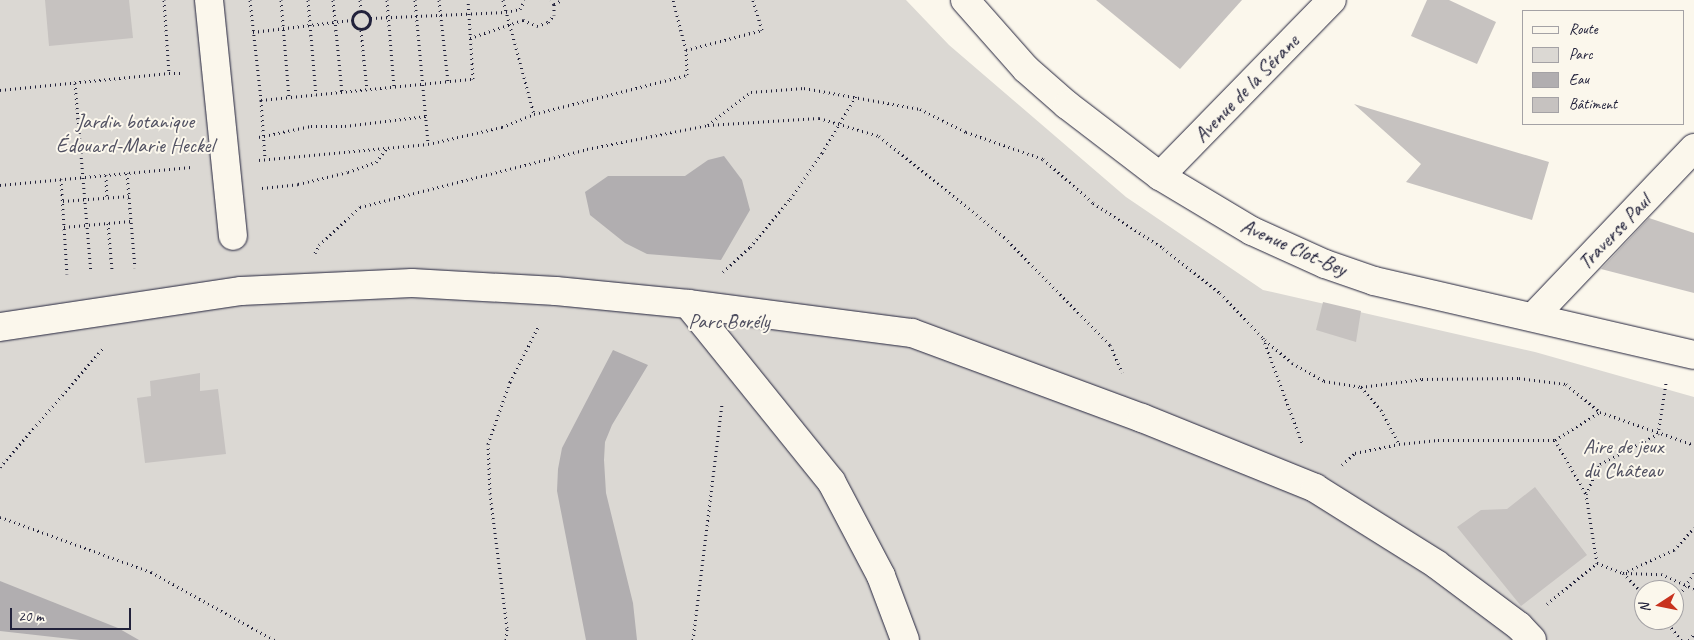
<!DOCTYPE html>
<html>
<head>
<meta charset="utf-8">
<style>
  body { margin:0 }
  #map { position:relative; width:1694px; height:640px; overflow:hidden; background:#fbf7ec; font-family:Caveat,sans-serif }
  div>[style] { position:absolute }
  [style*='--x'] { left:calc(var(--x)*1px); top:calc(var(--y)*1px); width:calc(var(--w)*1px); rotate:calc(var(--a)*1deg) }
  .green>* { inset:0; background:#dbd8d3 }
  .water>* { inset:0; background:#b1aeb0 }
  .building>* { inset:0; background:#c6c2c0 }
  .path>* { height:3px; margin-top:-1.5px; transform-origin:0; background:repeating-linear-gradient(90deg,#22223b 0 1px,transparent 0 5px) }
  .path>.ring { margin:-1.5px; padding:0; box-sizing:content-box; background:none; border:3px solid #22223b; border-radius:50% }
  .roads { filter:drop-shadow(0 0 1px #22223b) drop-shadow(0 0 1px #22223b) }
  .minor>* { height:28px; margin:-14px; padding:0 14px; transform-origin:14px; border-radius:14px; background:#fbf7ec }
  span { translate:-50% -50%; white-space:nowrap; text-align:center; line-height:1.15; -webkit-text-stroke:4px #fbf7ec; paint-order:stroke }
  .street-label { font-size:21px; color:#22223b }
  .park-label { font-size:21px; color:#505061 }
  .legend { position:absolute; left:1522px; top:10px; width:162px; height:115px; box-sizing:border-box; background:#fbf7ec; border:1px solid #a4a2a5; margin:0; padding:6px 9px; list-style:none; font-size:15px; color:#22223b }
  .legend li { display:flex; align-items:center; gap:10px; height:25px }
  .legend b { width:25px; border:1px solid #a4a2a5 }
  .north { position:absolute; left:1634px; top:580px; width:50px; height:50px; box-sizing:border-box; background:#fbf7ec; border:1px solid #a4a2a5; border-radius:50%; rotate:259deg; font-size:14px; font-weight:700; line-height:20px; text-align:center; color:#22223b }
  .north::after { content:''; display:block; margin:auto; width:18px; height:22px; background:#c8321e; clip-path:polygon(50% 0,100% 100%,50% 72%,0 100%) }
  .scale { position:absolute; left:10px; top:608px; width:121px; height:22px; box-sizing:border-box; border:2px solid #22223b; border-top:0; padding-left:6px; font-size:15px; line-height:18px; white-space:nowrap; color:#22223b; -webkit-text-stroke:4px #fbf7ec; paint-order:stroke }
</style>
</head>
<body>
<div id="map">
  <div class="green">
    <i style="clip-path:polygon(evenodd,0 0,906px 0,949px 45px,1126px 197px,1263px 290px,1535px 352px,1694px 397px,1694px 640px,0 640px,0 0,1644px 590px,1674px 590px,1674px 620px,1644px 620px,1644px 590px)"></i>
  </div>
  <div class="water">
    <i style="clip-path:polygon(724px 156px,742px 180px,750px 210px,721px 260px,647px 254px,625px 243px,590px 215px,585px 192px,608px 176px,685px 176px,708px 160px)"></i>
    <i style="clip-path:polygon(613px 350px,648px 365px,612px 425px,605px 442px,604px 460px,606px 493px,633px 603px,637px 640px,586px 640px,557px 491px,558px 469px,562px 448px)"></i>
    <i style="clip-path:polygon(0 581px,118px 628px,139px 640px,80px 640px,0 631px)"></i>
  </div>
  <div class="building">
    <i style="clip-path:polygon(45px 0,129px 0,133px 38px,49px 46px)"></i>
    <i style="clip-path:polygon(1096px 0,1242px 0,1180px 69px)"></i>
    <i style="clip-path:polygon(1427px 0,1449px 0,1496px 22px,1477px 64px,1411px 36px)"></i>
    <i style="clip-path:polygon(1354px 104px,1549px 162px,1532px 220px,1406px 182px,1421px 164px)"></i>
    <i style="clip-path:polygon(1649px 218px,1694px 233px,1694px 293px,1601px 269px)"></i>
    <i style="clip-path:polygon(1323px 302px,1361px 311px,1356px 342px,1316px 330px)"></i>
    <i style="clip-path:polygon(200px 373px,200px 391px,218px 389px,226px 454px,145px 463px,137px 398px,151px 396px,150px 381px)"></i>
    <i style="clip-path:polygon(1535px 487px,1587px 555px,1521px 606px,1457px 527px,1481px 510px,1507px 509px)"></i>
  </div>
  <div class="path">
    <i style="--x:164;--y:0;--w:73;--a:86.1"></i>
    <i style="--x:169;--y:73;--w:12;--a:0"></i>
    <i style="--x:250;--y:0;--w:101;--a:83.7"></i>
    <i style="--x:261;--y:100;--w:213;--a:-5.7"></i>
    <i style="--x:473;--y:79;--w:79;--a:-93.6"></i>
    <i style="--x:281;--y:0;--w:98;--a:85.3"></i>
    <i style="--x:308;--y:0;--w:95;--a:85.2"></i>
    <i style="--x:333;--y:0;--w:92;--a:84.4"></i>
    <i style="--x:360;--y:0;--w:10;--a:84"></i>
    <i style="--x:387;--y:0;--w:87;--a:85.4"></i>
    <i style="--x:415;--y:0;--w:145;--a:84.8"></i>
    <i style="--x:439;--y:0;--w:82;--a:83.7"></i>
    <i style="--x:503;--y:0;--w:118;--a:74.8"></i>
    <i style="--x:554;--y:4;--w:9;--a:-27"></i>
    <i class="ring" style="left:352px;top:11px;width:15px;height:15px"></i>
    <i style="--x:371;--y:18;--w:135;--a:-2.5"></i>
    <i style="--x:506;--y:12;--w:14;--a:-12"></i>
    <i style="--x:520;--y:9;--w:10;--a:-61"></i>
    <i style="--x:361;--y:30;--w:60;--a:84.3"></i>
    <i style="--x:253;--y:32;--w:99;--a:-7"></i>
    <i style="--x:470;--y:38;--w:56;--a:-18.8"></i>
    <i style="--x:523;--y:20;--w:15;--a:23"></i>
    <i style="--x:537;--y:26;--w:12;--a:-20"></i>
    <i style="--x:548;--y:22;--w:9;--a:-49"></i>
    <i style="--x:554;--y:15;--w:11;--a:-90"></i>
    <i style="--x:554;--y:4;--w:5;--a:-127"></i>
    <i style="--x:686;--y:50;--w:79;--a:-14.7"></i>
    <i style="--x:762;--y:30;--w:31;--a:-107"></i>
    <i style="--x:75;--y:83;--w:190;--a:85.2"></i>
    <i style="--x:0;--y:90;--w:170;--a:-5.7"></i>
    <i style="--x:261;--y:100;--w:59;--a:86.1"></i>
    <i style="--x:708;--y:125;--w:54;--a:-37.5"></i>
    <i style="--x:751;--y:92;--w:53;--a:-4.3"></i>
    <i style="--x:804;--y:88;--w:118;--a:10.3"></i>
    <i style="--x:920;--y:109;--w:51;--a:26.6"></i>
    <i style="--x:966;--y:132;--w:82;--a:19.3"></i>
    <i style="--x:1043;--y:159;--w:67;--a:41.3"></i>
    <i style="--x:1093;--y:203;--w:83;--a:32.7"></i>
    <i style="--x:1163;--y:248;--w:73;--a:38.3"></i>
    <i style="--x:1220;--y:293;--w:62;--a:46.3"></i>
    <i style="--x:1263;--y:338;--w:112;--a:69.6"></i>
    <i style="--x:259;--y:137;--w:53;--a:-11.9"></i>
    <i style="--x:311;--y:126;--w:34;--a:0"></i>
    <i style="--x:345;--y:126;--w:82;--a:-7"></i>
    <i style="--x:259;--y:160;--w:170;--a:-5.4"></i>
    <i style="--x:428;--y:144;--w:76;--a:-12.9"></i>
    <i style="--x:502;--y:127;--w:35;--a:-22"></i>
    <i style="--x:534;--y:114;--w:158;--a:-14.3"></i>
    <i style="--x:687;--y:75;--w:25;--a:-92"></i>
    <i style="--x:686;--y:50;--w:52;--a:-104.6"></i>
    <i style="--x:127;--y:173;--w:95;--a:85.2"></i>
    <i style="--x:106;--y:175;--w:23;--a:88"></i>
    <i style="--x:61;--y:179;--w:95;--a:86.4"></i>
    <i style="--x:0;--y:185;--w:192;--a:-5.4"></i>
    <i style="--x:262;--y:188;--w:36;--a:-6"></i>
    <i style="--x:298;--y:184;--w:51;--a:-13.5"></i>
    <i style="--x:348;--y:172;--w:30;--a:-20"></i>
    <i style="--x:376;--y:162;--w:18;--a:-52"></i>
    <i style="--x:63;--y:201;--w:66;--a:-4.3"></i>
    <i style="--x:108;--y:223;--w:47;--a:85.1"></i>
    <i style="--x:64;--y:227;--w:67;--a:-5.1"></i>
    <i style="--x:315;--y:253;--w:9;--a:-63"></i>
    <i style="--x:319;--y:245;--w:56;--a:-42.8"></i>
    <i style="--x:360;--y:207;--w:234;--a:-14.3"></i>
    <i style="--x:587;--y:149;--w:123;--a:-11.2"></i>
    <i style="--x:708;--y:125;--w:111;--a:-3.6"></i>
    <i style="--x:819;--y:118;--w:63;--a:16.7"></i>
    <i style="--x:879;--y:136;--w:161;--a:38.9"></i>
    <i style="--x:1004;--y:237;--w:151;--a:45.5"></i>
    <i style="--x:1110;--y:345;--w:30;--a:66"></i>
    <i style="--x:723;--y:272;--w:37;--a:-43"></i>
    <i style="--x:750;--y:247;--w:62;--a:-50.2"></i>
    <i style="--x:790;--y:199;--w:56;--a:-55.2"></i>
    <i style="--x:822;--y:153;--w:66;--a:-59.2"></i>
    <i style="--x:1265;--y:340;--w:35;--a:40"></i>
    <i style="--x:1292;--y:363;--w:37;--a:29"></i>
    <i style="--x:1324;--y:381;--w:37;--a:9"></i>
    <i style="--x:1361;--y:387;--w:62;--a:-7.5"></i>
    <i style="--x:1422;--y:379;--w:97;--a:-0.6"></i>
    <i style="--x:1519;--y:378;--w:47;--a:7.3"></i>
    <i style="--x:1566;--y:384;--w:44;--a:39.5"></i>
    <i style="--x:1600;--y:412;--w:100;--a:19.3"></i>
    <i style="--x:1361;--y:387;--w:30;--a:49"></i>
    <i style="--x:1381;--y:410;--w:38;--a:62"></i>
    <i style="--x:1555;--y:440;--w:62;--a:60.1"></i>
    <i style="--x:1342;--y:465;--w:18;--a:-43"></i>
    <i style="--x:1355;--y:453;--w:45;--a:-11.6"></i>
    <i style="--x:1399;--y:444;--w:39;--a:-6"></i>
    <i style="--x:1438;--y:440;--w:117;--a:0"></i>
    <i style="--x:1555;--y:440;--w:53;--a:-31.9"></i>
    <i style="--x:0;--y:467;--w:157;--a:-49.1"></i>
    <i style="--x:0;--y:517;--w:161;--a:20"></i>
    <i style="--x:151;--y:572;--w:141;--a:28.9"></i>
    <i style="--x:1597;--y:563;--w:70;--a:-99.1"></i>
    <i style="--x:1586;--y:494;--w:33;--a:-65"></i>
    <i style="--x:1600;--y:464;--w:65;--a:-27.3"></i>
    <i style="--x:1658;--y:434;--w:52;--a:-81.1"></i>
    <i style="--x:1597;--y:563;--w:28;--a:21"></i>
    <i style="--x:1623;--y:573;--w:30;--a:46"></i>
    <i style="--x:1623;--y:573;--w:56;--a:-24.3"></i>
    <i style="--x:1674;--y:550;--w:30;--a:-48"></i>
    <i style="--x:1626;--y:573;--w:35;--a:2"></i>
    <i style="--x:1661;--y:574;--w:36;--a:24"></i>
    <i style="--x:1674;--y:603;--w:36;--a:-56"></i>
    <i style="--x:1547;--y:604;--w:65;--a:-39.4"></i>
    <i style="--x:1665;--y:620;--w:26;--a:51"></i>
    <i style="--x:506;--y:640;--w:12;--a:-85"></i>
    <i style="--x:507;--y:628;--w:135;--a:-97.2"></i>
    <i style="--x:490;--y:494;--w:50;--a:-92.3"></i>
    <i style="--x:488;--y:444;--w:66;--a:-70.5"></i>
    <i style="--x:510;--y:382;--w:64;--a:-63"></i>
    <i style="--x:693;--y:640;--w:239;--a:-83"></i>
    <i style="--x:1689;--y:640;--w:8;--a:-50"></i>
  </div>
  <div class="roads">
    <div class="minor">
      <i style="--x:209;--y:0;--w:237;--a:84.2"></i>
      <i style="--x:965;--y:0;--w:92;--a:48.5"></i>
      <i style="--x:1026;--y:69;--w:55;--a:41.3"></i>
      <i style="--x:1067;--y:105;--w:117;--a:37.4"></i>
      <i style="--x:1160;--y:176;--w:107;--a:30.9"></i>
      <i style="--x:1252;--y:231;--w:80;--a:24.3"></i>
      <i style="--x:1325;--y:264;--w:52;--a:19.1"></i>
      <i style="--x:1374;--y:281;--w:328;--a:13"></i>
      <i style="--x:1160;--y:176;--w:246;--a:-45.7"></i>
      <i style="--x:688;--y:304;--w:228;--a:51.1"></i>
      <i style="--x:831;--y:481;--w:107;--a:62.2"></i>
      <i style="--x:881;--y:576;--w:68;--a:69.4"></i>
      <i style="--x:1534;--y:316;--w:232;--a:-46.4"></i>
      <i style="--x:0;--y:327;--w:244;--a:-8.5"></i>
      <i style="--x:241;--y:291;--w:171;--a:-2.7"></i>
      <i style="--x:412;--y:283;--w:144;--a:3.2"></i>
      <i style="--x:556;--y:291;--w:133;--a:5.6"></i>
      <i style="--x:688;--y:304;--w:226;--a:7.4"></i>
      <i style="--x:912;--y:333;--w:245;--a:20.3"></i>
      <i style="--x:1142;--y:418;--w:187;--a:22"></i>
      <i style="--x:1315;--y:488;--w:143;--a:32.1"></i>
      <i style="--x:1436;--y:564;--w:104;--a:36.8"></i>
      <i style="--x:1519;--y:626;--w:19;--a:47"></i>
    </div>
  </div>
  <div class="street-label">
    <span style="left:1246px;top:88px;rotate:-46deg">Avenue de la Sérane</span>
    <span style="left:1614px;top:232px;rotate:-46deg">Traverse Paul</span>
    <span style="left:1294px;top:247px;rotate:24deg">Avenue Clot-Bey</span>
  </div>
  <div class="park-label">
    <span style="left:135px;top:133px">Jardin botanique<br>Édouard-Marie Heckel</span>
    <span style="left:729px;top:321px">Parc Borély</span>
    <span style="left:1623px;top:458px">Aire de jeux<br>du Château</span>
  </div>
  <ul class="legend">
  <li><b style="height:6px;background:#fbf7ec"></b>Route</li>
  <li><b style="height:14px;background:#dbd8d3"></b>Parc</li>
  <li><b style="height:14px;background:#b1aeb0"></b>Eau</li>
  <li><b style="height:14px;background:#c6c2c0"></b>Bâtiment</li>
  </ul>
  <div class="north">N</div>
  <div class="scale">20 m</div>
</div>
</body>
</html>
